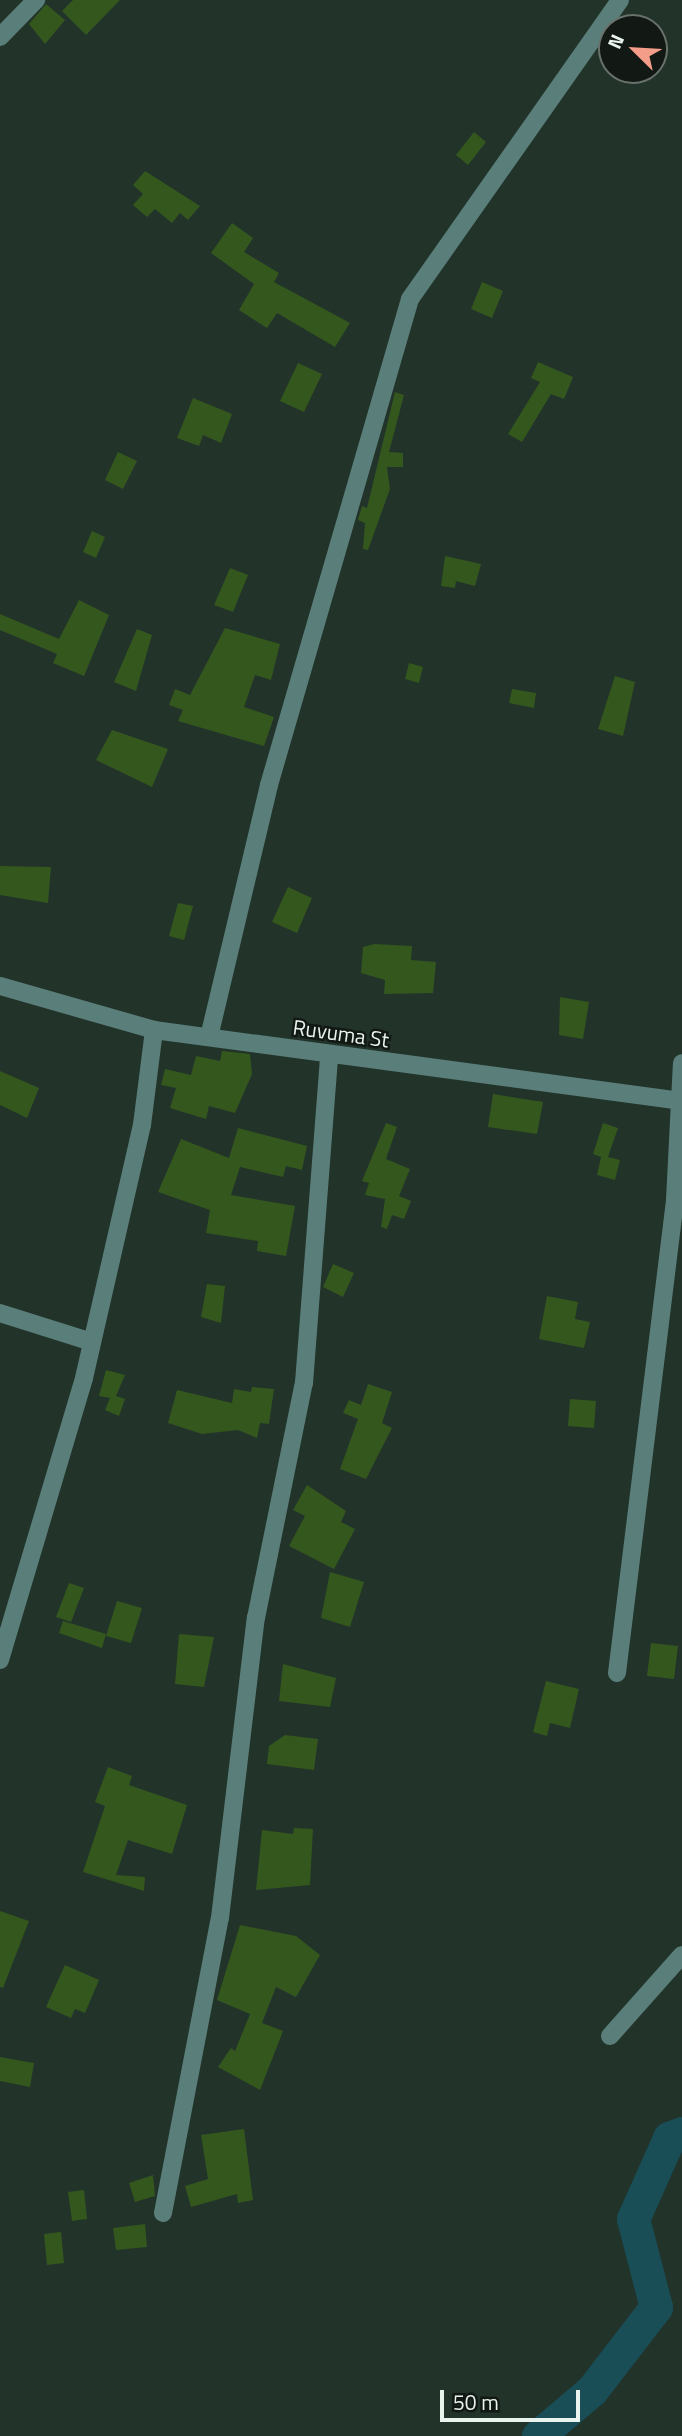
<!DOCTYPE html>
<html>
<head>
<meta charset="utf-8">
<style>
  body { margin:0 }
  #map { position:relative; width:682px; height:2436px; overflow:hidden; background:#22332a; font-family:"Titillium Web",sans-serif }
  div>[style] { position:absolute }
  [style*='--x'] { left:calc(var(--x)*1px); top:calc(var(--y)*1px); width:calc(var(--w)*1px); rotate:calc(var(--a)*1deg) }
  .river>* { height:33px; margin:-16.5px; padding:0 16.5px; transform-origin:16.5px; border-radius:16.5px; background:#194e57 }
  .building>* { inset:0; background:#34571e }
  .minor>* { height:18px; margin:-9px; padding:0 9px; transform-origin:9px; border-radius:9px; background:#5a7f7a }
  span { translate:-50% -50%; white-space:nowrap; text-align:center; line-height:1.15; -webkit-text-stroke:5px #121915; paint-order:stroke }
  .street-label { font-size:21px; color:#eaf4ee }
  .north { position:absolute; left:598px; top:14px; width:70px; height:70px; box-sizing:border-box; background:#121915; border:2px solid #68716c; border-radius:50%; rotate:294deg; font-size:19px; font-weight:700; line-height:28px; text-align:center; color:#eaf4ee }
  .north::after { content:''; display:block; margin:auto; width:24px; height:32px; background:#f49e89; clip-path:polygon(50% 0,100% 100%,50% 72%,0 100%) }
  .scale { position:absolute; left:440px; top:2390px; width:140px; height:32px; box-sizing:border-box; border:4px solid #eaf4ee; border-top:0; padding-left:9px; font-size:21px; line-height:24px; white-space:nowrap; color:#eaf4ee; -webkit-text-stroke:5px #121915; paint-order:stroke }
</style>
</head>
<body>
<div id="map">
  <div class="river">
    <i style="--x:538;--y:2436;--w:71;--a:-40.4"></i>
    <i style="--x:592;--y:2390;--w:105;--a:-52.4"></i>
    <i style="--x:656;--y:2307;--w:91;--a:-104.6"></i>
    <i style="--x:633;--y:2219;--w:89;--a:-66"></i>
    <i style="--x:669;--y:2138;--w:14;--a:-21"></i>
  </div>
  <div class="building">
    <i style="clip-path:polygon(73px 0,120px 0,86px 35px,62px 11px)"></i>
    <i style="clip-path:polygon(46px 4px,65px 20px,45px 44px,29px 24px)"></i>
    <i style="clip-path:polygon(474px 132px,486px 142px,468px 165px,456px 155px)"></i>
    <i style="clip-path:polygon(145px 171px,200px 206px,188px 220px,180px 213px,172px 223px,155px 209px,147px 217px,133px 205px,143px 194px,133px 185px)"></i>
    <i style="clip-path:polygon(232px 223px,253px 238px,244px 252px,279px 273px,274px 282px,350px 323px,335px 347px,277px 313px,267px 328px,239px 310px,254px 284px,211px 253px)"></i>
    <i style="clip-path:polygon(482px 282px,503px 291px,492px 318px,471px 309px)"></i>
    <i style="clip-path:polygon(538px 362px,573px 377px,564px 399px,551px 394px,522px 442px,508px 434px,540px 382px,531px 378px)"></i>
    <i style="clip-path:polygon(298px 363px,322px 374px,304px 412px,280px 401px)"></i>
    <i style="clip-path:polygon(395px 392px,404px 395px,389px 452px,403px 453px,403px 467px,387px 467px,390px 489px,368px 550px,363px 549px,365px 523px,358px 520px,362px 506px,367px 508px)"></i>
    <i style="clip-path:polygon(193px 398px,232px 414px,221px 443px,203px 435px,199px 446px,177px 438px)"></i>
    <i style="clip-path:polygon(118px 452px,137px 461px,123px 489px,105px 480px)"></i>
    <i style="clip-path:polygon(92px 531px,105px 537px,96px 558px,83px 552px)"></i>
    <i style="clip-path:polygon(445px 556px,481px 564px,475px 586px,456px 581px,455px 588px,441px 586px)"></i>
    <i style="clip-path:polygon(230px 568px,248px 575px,233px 612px,214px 605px)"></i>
    <i style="clip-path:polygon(79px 600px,109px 615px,84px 676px,53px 663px,57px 654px,0 630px,0 614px,59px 639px)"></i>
    <i style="clip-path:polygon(225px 628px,280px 644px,271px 680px,255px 675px,244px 707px,274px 717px,264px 746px,178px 721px,183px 710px,169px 705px,175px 689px,190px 695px)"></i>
    <i style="clip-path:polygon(137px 629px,152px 635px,136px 691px,114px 682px)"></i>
    <i style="clip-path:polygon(409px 663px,423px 667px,419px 683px,405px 679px)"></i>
    <i style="clip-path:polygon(615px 676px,635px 682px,623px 736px,598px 729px)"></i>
    <i style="clip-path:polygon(512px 689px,536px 693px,534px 708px,509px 703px)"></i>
    <i style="clip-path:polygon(112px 730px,168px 749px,152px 787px,96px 760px)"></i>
    <i style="clip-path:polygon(0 866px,51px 867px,48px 903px,0 895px)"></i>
    <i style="clip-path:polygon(288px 887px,312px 898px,297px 933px,272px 922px)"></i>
    <i style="clip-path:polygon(178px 903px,193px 906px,184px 940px,169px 936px)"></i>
    <i style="clip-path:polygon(374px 944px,412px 946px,411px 960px,436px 962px,433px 993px,384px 994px,385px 980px,361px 973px,363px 947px)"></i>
    <i style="clip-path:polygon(560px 997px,589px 1002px,583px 1039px,559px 1035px)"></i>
    <i style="clip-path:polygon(222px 1051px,250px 1054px,252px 1074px,235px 1113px,209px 1106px,206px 1119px,170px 1108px,176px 1088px,161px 1085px,165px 1069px,191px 1075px,196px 1056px,220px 1061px)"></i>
    <i style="clip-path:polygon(0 1071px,39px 1088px,27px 1118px,0 1105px)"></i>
    <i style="clip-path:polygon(493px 1094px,543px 1102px,537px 1134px,488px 1127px)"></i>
    <i style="clip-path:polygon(386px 1123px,397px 1127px,386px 1159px,410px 1169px,399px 1196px,411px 1201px,404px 1219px,392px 1215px,387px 1229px,381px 1227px,385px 1199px,365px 1195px,369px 1183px,362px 1181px)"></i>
    <i style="clip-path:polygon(603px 1123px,618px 1128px,608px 1157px,620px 1160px,615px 1180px,597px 1175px,601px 1157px,593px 1154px)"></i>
    <i style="clip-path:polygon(238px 1128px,307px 1146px,302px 1170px,286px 1166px,283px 1177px,240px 1167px,231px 1195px,295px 1206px,286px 1256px,257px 1251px,258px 1241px,206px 1233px,210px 1210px,158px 1192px,181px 1139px,229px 1158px)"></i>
    <i style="clip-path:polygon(333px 1264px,354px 1273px,343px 1297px,323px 1287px)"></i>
    <i style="clip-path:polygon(207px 1284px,225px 1286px,221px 1323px,201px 1317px)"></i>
    <i style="clip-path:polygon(547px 1296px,578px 1302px,575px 1319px,590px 1322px,584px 1348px,539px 1339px)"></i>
    <i style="clip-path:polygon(106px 1370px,125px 1375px,116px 1396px,125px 1399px,119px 1416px,105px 1410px,110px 1398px,99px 1396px)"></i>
    <i style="clip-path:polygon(368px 1384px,392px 1392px,382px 1423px,392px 1428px,366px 1479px,340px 1469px,358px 1419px,343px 1413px,349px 1400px,361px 1405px)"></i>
    <i style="clip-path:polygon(252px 1387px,274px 1389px,269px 1424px,260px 1423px,257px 1438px,238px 1430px,202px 1434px,168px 1423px,177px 1390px,232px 1403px,234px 1389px,251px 1392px)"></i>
    <i style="clip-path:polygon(570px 1399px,596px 1401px,594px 1428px,568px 1426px)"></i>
    <i style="clip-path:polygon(307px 1485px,346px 1511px,341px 1522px,355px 1529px,334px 1569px,289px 1546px,305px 1516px,293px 1510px)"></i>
    <i style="clip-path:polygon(330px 1572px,364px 1582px,350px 1627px,321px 1618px)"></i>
    <i style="clip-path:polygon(69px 1583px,84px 1588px,71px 1622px,56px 1617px)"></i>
    <i style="clip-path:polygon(117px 1601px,142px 1608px,131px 1643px,106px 1636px)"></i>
    <i style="clip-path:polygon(63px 1621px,106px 1634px,102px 1648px,59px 1633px)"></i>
    <i style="clip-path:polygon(179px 1634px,214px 1637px,204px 1687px,175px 1684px)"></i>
    <i style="clip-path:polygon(651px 1643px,678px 1646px,674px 1679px,647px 1676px)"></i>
    <i style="clip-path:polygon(283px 1664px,336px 1678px,330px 1707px,279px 1701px)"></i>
    <i style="clip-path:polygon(546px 1681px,579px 1689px,570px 1728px,550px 1723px,547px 1736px,533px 1732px)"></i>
    <i style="clip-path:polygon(285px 1735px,318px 1739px,314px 1770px,267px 1764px,269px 1746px)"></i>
    <i style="clip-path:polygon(108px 1767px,132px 1776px,129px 1785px,187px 1805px,172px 1854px,128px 1840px,116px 1875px,145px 1877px,144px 1891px,83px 1872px,105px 1806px,95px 1802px)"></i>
    <i style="clip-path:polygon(294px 1828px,313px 1829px,310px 1885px,256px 1890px,262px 1830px,293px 1834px)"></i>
    <i style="clip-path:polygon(0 1911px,29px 1921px,3px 1988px,0 1987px)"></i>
    <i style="clip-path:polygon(240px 1925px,296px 1936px,320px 1955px,296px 1997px,276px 1987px,262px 2023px,283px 2031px,260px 2090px,218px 2067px,231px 2048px,235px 2051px,250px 2014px,217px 2000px)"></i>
    <i style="clip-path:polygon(65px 1965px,99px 1980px,85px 2013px,75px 2009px,71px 2018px,46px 2007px)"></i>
    <i style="clip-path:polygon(0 2057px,34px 2063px,30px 2087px,0 2081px)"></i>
    <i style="clip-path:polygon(244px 2129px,253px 2200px,238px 2203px,237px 2194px,191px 2207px,185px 2186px,208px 2179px,201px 2135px)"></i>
    <i style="clip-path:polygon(153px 2175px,155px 2196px,135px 2202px,129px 2183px)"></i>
    <i style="clip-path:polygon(84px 2190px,87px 2219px,72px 2221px,68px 2192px)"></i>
    <i style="clip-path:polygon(145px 2224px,147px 2247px,116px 2250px,113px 2228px)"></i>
    <i style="clip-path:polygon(61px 2232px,64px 2263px,47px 2265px,44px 2234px)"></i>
  </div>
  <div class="minor">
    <i style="--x:0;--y:37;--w:52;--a:-45.8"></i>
    <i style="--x:0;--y:986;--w:160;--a:15.9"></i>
    <i style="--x:154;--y:1030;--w:533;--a:7.66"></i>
    <i style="--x:209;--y:1037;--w:259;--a:-76.6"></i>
    <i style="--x:269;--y:785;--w:506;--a:-73.82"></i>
    <i style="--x:410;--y:299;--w:365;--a:-54.9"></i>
    <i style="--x:0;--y:1313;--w:96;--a:17.5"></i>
    <i style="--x:0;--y:1660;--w:294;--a:-73.4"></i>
    <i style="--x:84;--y:1378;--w:260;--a:-77.1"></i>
    <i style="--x:142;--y:1125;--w:96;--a:-82.8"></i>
    <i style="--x:617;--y:1673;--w:477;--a:-83"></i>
    <i style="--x:675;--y:1200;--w:137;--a:-87.1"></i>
    <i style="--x:610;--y:2036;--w:108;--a:-48.4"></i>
    <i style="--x:163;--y:2213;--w:300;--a:-79.1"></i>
    <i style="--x:220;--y:1918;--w:302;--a:-83.2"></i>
    <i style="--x:256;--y:1618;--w:240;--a:-78.5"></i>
    <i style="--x:304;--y:1383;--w:329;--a:-85.6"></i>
  </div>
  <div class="street-label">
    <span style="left:341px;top:1033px;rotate:8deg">Ruvuma St</span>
  </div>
  <div class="north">N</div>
  <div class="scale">50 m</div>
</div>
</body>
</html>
